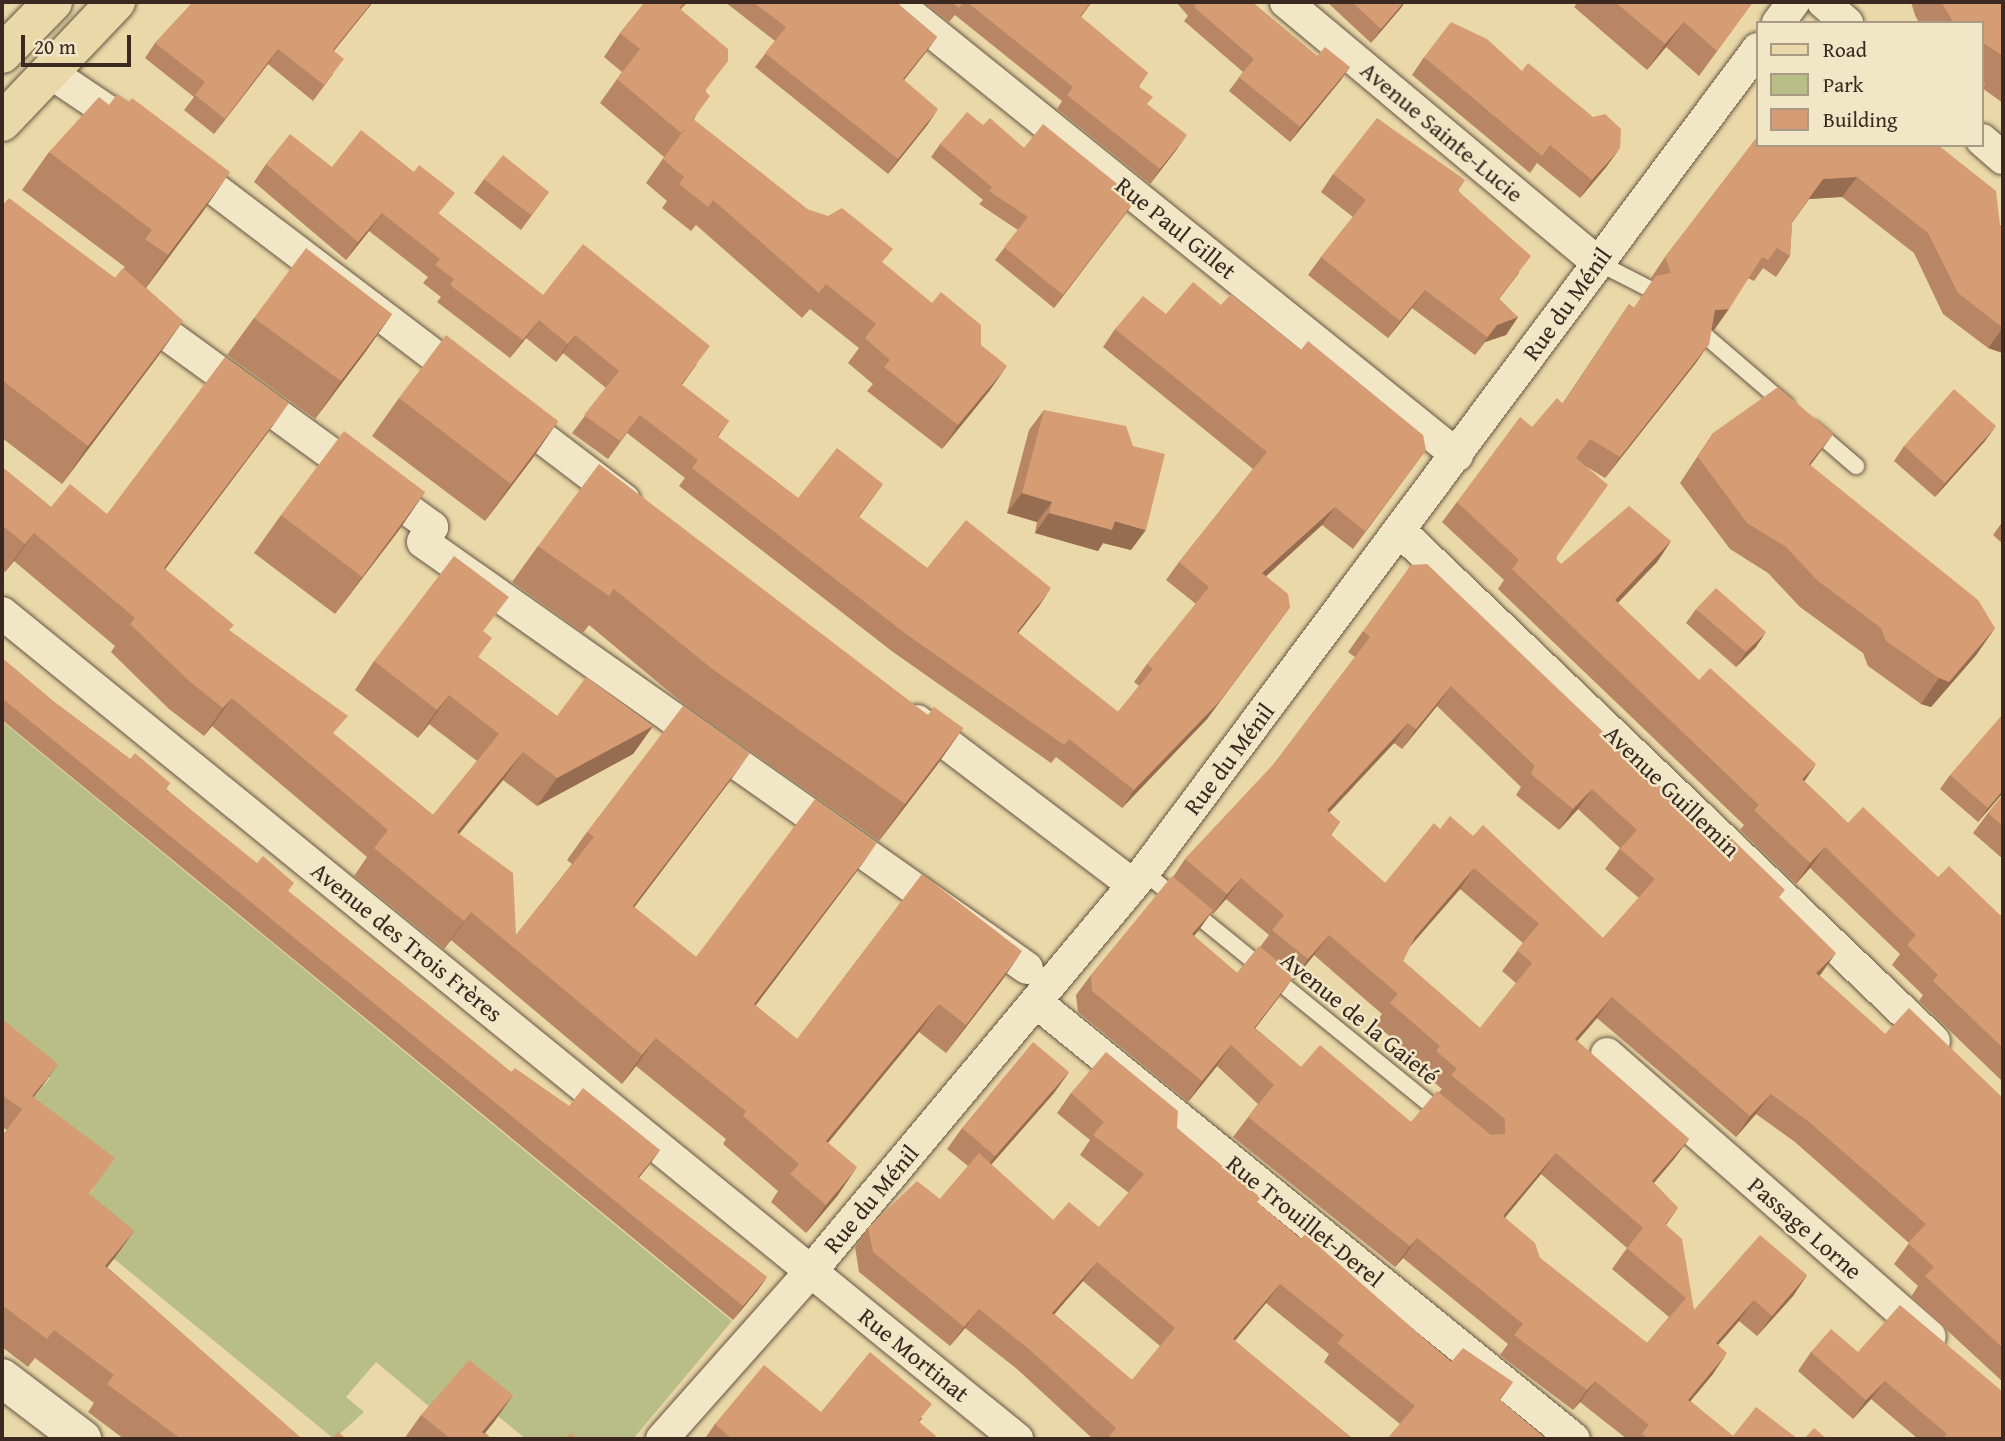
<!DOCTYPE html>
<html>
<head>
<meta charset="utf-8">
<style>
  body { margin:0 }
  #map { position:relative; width:2005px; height:1441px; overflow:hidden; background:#ead8a8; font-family:"Gentium Book Plus",serif }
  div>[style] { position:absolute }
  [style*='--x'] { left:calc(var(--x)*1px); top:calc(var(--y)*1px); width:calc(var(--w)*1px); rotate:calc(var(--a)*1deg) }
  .green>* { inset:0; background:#b8be86 }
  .roads { filter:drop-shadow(0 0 2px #665443) drop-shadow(0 0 2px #665443) }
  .lane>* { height:16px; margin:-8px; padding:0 8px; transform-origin:8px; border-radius:8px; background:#f1e6c6 }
  .street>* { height:32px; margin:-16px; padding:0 16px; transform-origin:16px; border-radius:16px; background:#f1e6c6 }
  .secondary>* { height:38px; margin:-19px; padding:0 19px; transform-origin:19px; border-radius:19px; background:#f1e6c6 }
  .primary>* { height:38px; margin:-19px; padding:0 19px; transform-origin:19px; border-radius:19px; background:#ead8a8 }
  .wall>* { inset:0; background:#b88664 }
  .shaded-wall>* { inset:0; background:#966d51 }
  .building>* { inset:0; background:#d69c74 }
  span { translate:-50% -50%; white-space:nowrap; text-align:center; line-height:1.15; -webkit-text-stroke:5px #f1e6c6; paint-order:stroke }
  .street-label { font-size:24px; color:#3a2821 }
  .frame { position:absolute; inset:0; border:4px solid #3a2821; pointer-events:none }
  .legend { position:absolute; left:1756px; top:21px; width:228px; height:126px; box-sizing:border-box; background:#f1e6c6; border:2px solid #a89a84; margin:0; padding:9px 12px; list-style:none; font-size:21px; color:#3a2821 }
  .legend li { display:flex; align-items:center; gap:14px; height:35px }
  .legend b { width:35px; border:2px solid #a89a84 }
  .scale { position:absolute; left:21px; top:35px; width:110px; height:32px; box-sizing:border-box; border:4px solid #3a2821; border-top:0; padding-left:9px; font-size:21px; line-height:24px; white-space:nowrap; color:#3a2821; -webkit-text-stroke:5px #f1e6c6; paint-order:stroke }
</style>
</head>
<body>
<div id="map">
  <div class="green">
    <i style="clip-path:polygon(2px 721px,732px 1321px,633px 1439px,526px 1439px,484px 1405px,431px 1408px,376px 1362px,346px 1397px,364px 1412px,334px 1439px,69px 1222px,94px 1188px,12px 1123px,50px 1078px,2px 1038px)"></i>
  </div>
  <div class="roads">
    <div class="lane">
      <i style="--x:1597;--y:262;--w:57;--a:27"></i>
      <i style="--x:1708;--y:338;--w:103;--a:40.7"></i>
      <i style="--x:1813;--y:429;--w:57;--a:40.7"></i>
      <i style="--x:1144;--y:872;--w:385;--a:39.1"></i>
    </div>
    <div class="street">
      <i style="--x:895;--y:2;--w:722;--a:38.87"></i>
      <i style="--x:1286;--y:2;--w:405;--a:39.9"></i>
      <i style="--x:1823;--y:2;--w:32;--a:41"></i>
      <i style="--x:1778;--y:23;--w:26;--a:-53"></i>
      <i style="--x:48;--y:71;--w:99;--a:33.9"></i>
      <i style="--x:1982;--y:140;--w:28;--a:41"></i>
      <i style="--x:183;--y:165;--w:354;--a:37.2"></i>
      <i style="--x:136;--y:312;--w:366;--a:36"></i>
      <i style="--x:432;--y:527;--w:17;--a:121"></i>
      <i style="--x:423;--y:542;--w:739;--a:35.2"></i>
      <i style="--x:512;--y:415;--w:141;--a:37.2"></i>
      <i style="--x:1401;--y:532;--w:737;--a:43.68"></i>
      <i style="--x:2;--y:613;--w:1309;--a:39.14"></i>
      <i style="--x:917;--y:721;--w:271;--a:37.2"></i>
      <i style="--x:1036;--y:1002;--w:693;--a:39.09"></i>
      <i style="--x:1607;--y:1054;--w:429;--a:41.2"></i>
      <i style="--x:662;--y:1439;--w:225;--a:-48.4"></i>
      <i style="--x:811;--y:1271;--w:520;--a:-50.15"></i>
      <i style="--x:1144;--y:872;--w:1027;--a:-53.28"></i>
    </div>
    <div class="secondary">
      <i style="--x:2;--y:1378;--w:101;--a:37.3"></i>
    </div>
    <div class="primary">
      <i style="--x:2;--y:54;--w:73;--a:-45.6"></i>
      <i style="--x:2;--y:122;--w:166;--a:-46.5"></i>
    </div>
  </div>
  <div class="wall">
    <i style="clip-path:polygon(193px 2px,373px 2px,334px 51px,333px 74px,313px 101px,268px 64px,214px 134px,184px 110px,194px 97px,145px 58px,155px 43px)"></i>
    <i style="clip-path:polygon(645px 2px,688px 2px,681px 9px,706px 92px,694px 120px,807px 209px,883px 263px,981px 345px,990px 390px,942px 449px,867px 391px,873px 384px,848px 363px,859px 348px,810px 309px,802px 318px,696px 225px,691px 231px,662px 208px,667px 201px,646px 183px,664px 157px,600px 103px,622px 72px,604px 57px,620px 33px)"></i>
    <i style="clip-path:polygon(725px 2px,896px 2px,937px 37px,903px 80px,928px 124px,888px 174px,755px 67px,775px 41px)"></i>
    <i style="clip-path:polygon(922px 2px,1092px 2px,1081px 17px,1148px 73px,1139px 86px,1147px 105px,1177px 149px,1150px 184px,1057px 109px,1062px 101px,955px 15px,949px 22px)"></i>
    <i style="clip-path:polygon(1176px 2px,1252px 2px,1317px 56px,1350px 67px,1340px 81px,1290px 142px,1229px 91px,1243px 72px,1184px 21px,1188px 16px)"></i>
    <i style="clip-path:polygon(1327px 2px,1405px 2px,1371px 43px)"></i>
    <i style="clip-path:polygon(1578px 2px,1753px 2px,1699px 76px,1666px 47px,1647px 70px,1574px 7px)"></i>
    <i style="clip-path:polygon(1911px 2px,2003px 2px,2003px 103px,1982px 88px,1985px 83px,1982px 82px,1982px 23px,1919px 23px,1915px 15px)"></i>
    <i style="clip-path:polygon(1424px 57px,1607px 166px,1580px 198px,1537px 163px,1530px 173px,1412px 75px)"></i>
    <i style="clip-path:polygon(983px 125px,1024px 148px,1136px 199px,1054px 308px,995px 260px,1018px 230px,979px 204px,983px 200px,931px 157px,940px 144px)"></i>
    <i style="clip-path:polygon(1758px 136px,1938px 145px,2003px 229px,2003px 353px,1988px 348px,1943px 314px,1914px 253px,1842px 197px,1809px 199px,1792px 223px,1790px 256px,1776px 277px,1763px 268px,1754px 281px,1748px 278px,1714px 330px,1711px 330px,1709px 344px,1695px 364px,1605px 478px,1587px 467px,1556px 559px,1561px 564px,1671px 541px,1657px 562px,1618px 603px,1848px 823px,2001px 916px,2003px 914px,2003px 1082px,1919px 1001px,1923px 995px,1892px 965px,1900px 954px,1810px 868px,1796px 884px,1740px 830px,1744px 825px,1498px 589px,1504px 580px,1442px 522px,1457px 502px,1532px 427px,1563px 403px,1629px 304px,1634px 308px,1652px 281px,1651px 278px,1665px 257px)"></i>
    <i style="clip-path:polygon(49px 152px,204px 210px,146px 288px,183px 321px,156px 359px,62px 484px,2px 438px,2px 206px,115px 278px,125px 267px,22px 190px)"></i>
    <i style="clip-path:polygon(266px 164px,332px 167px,439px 214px,543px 295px,697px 364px,682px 385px,729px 421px,718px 437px,798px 498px,883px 484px,859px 517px,927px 568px,1039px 606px,1018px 633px,1118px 712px,1139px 686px,1134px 682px,1147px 664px,1196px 604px,1166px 580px,1179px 562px,1253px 469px,1103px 347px,1115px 329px,1166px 314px,1221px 305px,1426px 450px,1353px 549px,1322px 525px,1266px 576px,1290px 607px,1207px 719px,1122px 808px,1056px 757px,1051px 763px,893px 652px,679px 486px,685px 478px,627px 433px,608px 459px,572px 433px,606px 388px,563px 353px,556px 362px,526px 338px,510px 358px,437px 302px,441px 297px,423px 283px,428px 277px,369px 231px,346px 260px,254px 182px)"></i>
    <i style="clip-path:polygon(1333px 174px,1465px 180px,1458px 190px,1519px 273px,1499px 299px,1518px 317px,1506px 335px,1485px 342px,1475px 355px,1412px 308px,1388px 338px,1308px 275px,1321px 257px,1353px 217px,1321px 192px)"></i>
    <i style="clip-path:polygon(484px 179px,549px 192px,521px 230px,474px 193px)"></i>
    <i style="clip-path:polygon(392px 314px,366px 351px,315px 419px,227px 355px,254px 318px)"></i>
    <i style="clip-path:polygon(399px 398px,558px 421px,532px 459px,485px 521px,372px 436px)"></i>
    <i style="clip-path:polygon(1044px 410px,1131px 550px,1103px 543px,1098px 551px,1035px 533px,1037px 522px,1007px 513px,1029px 430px)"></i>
    <i style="clip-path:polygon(269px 431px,165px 569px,335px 735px,433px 815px,477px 761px,429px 724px,418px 738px,355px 690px,374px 661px,484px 632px,478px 657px,557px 716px,653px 726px,633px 754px,537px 806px,503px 780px,459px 834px,516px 935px,572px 864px,567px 860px,587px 832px,730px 781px,634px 907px,696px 957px,857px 871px,755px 1005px,797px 1039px,1003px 979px,946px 1053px,919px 1032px,828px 1143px,838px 1195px,806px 1233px,771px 1202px,778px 1191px,723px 1144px,726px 1139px,636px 1066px,622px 1084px,451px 940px,444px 949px,354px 876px,367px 857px,212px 726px,204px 736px,169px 709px,111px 652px,115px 646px,14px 561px,5px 572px,2px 569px,2px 467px,51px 507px,107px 514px)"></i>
    <i style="clip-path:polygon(1713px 433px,1833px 434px,1810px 465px,1977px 654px,1931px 707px,1921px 704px,1868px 666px,1863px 653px,1800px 607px,1768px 573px,1730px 549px,1680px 483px)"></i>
    <i style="clip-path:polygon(1985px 441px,1935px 497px,1894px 461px,1904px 446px)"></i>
    <i style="clip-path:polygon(425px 492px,399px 530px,335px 614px,254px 553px,281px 515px)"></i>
    <i style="clip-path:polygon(2003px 521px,2003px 544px,1993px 535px)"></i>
    <i style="clip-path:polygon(538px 546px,928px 715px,963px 728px,937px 765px,879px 841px,685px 705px,589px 625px,583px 633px,512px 582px)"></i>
    <i style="clip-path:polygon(1696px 609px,1756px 647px,1736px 667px,1686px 623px)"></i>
    <i style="clip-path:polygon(evenodd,1363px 631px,1721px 844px,1779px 898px,1821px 974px,1819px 975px,1885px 1034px,2003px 1098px,2003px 1382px,1911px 1297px,1918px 1286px,1894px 1264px,1909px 1243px,1795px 1142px,1756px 1114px,1736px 1137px,1597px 1018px,1577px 1041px,1689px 1139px,1674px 1159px,1654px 1183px,1678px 1208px,1666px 1225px,1694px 1310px,1807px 1275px,1793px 1296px,1757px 1336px,1739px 1321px,1718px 1345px,1713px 1374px,1690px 1401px,1733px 1436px,1798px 1439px,1627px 1439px,1580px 1402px,1573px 1410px,1500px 1355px,1508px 1344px,1403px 1258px,1395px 1267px,1233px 1137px,1258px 1104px,1217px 1066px,1188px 1102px,1078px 1012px,1076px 995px,1091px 975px,1173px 877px,1185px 859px,1273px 765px,1355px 657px,1348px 652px,1363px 631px,1437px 706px,1521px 787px,1516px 795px,1559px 830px,1578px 809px,1620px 848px,1605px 869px,1639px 898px,1603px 938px,1473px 836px,1440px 829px,1385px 883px,1331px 835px,1340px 822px,1329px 812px,1394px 743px,1402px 749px,1437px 706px,1363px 631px,1460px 889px,1523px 943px,1502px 971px,1516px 983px,1480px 1028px,1403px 961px,1410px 946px,1460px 889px,1363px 631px,1226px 899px,1269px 935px,1260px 947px,1237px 973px,1194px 936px,1211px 913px,1213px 914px,1226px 899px,1363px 631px,1314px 955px,1382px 1014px,1375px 1024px,1426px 1066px,1422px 1072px,1442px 1089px,1411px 1122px,1301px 1067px,1255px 1028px,1292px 979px,1294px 980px,1314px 955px,1363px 631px,1541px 1174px,1627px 1248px,1612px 1269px,1669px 1317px,1647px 1343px,1540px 1258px,1505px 1217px,1541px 1174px)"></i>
    <i style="clip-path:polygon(2px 658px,53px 701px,130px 759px,170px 783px,166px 789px,288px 891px,511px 1072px,569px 1106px,660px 1150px,639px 1178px,767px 1277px,757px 1291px,733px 1320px,2px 720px)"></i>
    <i style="clip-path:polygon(1950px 775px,2003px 793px,1978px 822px,1940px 789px)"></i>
    <i style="clip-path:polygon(2003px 795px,2003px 859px,1973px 833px,1988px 813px)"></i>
    <i style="clip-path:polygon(2px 1019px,43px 1085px,34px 1097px,89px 1194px,134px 1231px,107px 1267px,302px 1439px,124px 1439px,88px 1412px,94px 1403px,35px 1358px,28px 1367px,2px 1347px,2px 1136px,7px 1130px,2px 1127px)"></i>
    <i style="clip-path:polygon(evenodd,1069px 1072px,1054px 1093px,991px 1165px,1053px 1220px,1099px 1227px,1129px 1193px,1080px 1155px,1090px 1140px,1057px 1113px,1071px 1093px,1177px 1128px,1257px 1203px,1451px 1362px,1513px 1382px,1500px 1400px,1400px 1424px,1324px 1362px,1329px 1354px,1266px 1303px,1235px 1341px,1353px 1439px,1093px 1439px,1017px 1369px,965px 1328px,950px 1346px,859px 1272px,855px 1247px,868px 1228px,940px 1199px,968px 1166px,947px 1149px,962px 1128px,1069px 1072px,1083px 1281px,1160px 1346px,1132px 1380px,1054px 1314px,1083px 1281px)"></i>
    <i style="clip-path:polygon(1811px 1352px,1858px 1352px,2003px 1439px,1918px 1439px,1871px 1399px,1853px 1419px,1798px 1371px)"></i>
    <i style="clip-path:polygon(513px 1395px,485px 1433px,492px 1439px,404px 1439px,421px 1415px)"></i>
    <i style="clip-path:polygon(821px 1412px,923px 1418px,919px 1422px,934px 1439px,708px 1439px,706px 1437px,715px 1424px)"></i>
  </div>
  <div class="shaded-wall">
    <i style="clip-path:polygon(372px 2px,373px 2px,322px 65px,333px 50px)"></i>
    <i style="clip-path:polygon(1404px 2px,1405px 2px,1401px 8px,1371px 43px,1381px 29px)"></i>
    <i style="clip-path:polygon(1684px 22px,1666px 47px,1647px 70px,1665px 44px)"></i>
    <i style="clip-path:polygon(937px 37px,927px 51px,893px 94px,903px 79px)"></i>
    <i style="clip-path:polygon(278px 49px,268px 64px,214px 134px,225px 119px)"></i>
    <i style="clip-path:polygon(1350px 67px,1340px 81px,1290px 142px,1300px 127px)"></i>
    <i style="clip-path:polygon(938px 109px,928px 124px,888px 174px,898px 159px)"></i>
    <i style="clip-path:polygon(1187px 135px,1177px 149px,1150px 184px,1160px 169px)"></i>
    <i style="clip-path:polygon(1620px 148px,1607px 166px,1580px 198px,1592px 180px)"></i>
    <i style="clip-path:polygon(230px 172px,204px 210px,142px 293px,168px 255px)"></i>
    <i style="clip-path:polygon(1857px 177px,1842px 197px,1809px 199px,1777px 242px,1823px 179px)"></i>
    <i style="clip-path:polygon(1136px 199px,1127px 212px,1054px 308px,1063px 295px)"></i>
    <i style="clip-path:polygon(382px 213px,369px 231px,346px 260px,358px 242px)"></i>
    <i style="clip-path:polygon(1425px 290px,1412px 308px,1388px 338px,1400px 321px)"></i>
    <i style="clip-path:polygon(1729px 309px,1714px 330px,1701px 331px,1715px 310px)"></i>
    <i style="clip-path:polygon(392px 314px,366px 351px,315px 419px,341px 381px)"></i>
    <i style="clip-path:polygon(1518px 317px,1506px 335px,1485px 342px,1475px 355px,1497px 325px)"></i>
    <i style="clip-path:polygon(539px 320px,526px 338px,510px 358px,523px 340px)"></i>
    <i style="clip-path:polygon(183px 321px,156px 359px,62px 484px,88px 446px)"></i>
    <i style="clip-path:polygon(2003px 328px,2003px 353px,1988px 348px)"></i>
    <i style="clip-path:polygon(575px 335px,563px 353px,556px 362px,568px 344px)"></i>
    <i style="clip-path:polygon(1709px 344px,1695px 364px,1605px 478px,1620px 457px)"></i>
    <i style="clip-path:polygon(1007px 366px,990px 390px,942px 449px,958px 425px)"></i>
    <i style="clip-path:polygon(289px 403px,269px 431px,145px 596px,164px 568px)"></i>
    <i style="clip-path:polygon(558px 421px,532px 459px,485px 521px,511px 484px)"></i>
    <i style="clip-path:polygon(1996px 426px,1985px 441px,1935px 497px,1945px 483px)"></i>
    <i style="clip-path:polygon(1833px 434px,1815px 459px,1791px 490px,1809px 464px)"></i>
    <i style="clip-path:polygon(425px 492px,399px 530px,335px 614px,362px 577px)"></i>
    <i style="clip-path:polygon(1022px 493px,1052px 502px,1037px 522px,1007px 513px)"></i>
    <i style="clip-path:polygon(1335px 507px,1322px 525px,1250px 591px,1262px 573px)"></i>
    <i style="clip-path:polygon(1049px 513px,1115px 521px,1146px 530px,1131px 550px,1103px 543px,1098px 551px,1035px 533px)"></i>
    <i style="clip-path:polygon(34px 533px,14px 561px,5px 572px,25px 544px)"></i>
    <i style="clip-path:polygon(1671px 541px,1657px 562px,1600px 621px,1615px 600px)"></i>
    <i style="clip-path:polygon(1051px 588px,1039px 606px,1005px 650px,1017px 632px)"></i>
    <i style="clip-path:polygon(1290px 607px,1207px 719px,1122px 808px,1134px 790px)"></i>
    <i style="clip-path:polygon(1995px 628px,1977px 654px,1931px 707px,1921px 704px,1939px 678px)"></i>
    <i style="clip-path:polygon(1766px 632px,1756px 647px,1736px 667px,1746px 652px)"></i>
    <i style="clip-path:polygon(1451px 686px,1437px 706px,1402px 749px,1416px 729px)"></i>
    <i style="clip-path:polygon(449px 695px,429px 724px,418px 738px,437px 710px)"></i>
    <i style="clip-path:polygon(232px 698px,212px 726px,204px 736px,223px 708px)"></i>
    <i style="clip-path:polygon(1408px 723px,1394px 743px,1312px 831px,1327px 810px)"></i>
    <i style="clip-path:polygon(653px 726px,633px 754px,537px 806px,557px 778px)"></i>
    <i style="clip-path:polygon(963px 728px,937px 765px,879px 841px,905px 804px)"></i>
    <i style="clip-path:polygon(523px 752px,503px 780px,437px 861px,457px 832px)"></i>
    <i style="clip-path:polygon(750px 753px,730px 781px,614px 934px,633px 906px)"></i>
    <i style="clip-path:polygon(1816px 764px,1802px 785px,1802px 779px)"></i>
    <i style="clip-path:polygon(1592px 789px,1578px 809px,1559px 830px,1573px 809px)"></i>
    <i style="clip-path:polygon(2003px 790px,2003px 793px,1978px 822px,1988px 808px)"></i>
    <i style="clip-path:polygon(877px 843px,857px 871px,735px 1033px,754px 1004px)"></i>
    <i style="clip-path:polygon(1825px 847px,1810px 868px,1796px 884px,1810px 863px)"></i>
    <i style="clip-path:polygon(1474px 868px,1460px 889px,1401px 957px,1415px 937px)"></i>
    <i style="clip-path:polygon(1241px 878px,1226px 899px,1213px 914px,1227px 894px)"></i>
    <i style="clip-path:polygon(1213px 910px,1199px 930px,1178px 955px,1192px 934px)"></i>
    <i style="clip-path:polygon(471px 912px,451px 940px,444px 949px,464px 921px)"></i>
    <i style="clip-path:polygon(1329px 935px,1314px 955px,1294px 980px,1308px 959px)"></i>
    <i style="clip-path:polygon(1022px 951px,1003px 979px,946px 1053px,966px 1025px)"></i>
    <i style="clip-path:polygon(1836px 953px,1821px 974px,1802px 993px,1816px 973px)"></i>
    <i style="clip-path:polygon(1295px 975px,1280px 996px,1240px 1048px,1254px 1028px)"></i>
    <i style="clip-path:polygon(1612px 997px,1597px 1018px,1561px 1060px,1575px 1039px)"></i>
    <i style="clip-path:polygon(939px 1004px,919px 1032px,806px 1169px,826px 1141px)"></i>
    <i style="clip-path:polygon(656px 1038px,636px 1066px,622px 1084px,642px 1055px)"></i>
    <i style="clip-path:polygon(1231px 1045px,1217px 1066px,1188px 1102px,1202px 1081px)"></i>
    <i style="clip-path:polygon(58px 1064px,43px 1085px,7px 1130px,22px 1109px)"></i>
    <i style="clip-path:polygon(1069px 1072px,1054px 1093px,980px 1177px,995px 1156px)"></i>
    <i style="clip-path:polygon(1771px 1094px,1756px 1114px,1736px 1137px,1750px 1116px)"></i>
    <i style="clip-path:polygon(1689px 1139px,1674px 1159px,1638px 1201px,1652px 1181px)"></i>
    <i style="clip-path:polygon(660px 1150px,650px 1164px,628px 1191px,638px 1177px)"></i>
    <i style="clip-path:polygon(1556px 1153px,1541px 1174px,1489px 1237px,1503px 1216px)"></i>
    <i style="clip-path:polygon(857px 1167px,838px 1195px,806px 1233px,826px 1205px)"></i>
    <i style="clip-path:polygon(134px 1231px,114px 1259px,86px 1293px,105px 1266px)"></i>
    <i style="clip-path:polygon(1417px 1238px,1403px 1258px,1395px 1267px,1410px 1246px)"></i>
    <i style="clip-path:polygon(1097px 1262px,1083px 1281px,1039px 1332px,1052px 1313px)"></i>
    <i style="clip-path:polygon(1807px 1275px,1793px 1296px,1757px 1336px,1772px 1316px)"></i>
    <i style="clip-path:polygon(767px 1277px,757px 1291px,733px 1320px,743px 1306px)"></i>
    <i style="clip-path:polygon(1280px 1284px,1266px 1303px,1219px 1359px,1233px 1339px)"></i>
    <i style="clip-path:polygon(1754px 1300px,1739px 1321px,1701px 1364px,1716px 1343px)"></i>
    <i style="clip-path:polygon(979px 1309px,965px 1328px,950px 1346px,964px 1327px)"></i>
    <i style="clip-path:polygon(1727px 1353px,1713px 1374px,1674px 1421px,1688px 1400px)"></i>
    <i style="clip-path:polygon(1595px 1381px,1580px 1402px,1573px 1410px,1587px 1390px)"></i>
    <i style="clip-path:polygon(1885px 1381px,1871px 1399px,1853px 1419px,1866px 1400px)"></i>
    <i style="clip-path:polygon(513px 1395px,494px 1422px,480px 1439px,482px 1432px)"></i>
  </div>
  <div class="building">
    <i style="clip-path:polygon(193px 2px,372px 2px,333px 50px,344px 59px,324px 85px,278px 49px,225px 119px,195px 95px,205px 82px,155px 43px)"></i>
    <i style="clip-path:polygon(645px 2px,685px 2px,679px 8px,728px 49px,728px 61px,705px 91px,710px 96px,693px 119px,807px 209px,828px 216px,842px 208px,893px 249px,882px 262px,932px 303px,941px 292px,981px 325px,981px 345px,1007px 366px,958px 425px,884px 367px,890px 360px,865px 338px,876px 324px,826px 284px,819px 293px,713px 200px,708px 207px,679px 184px,684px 177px,663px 159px,687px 126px,681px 133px,617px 79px,640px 49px,620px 33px)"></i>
    <i style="clip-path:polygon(753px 2px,896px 2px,937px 37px,903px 79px,938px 109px,898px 159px,765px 53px,786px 27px)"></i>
    <i style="clip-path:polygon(951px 2px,964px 2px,959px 8px)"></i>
    <i style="clip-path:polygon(967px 2px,1091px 2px,1080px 16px,1148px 73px,1138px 86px,1153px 97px,1147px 104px,1187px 135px,1160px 169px,1067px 95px,1073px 87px)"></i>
    <i style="clip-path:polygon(1198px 2px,1252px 2px,1317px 56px,1325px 47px,1350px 67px,1300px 127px,1239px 77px,1254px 59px,1194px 7px)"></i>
    <i style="clip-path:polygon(1352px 2px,1404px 2px,1381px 29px)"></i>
    <i style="clip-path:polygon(1615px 2px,1753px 2px,1717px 51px,1684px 22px,1665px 44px)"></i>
    <i style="clip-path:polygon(1941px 2px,2003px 2px,2003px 56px,1982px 42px,1982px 23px,1954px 23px)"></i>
    <i style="clip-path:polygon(1451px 22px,1487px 39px,1522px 71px,1528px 63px,1593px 117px,1605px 114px,1621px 129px,1620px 148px,1592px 180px,1550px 145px,1542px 156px,1424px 57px)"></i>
    <i style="clip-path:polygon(117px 94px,129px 102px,132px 98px,230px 172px,168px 255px,145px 239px,152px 230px,49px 152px,99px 97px,109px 105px)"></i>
    <i style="clip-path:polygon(967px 112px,983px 125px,990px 118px,1024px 148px,1043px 124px,1136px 199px,1063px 295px,1004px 247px,1028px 217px,989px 191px,992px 187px,940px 144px)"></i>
    <i style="clip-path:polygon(1377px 118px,1465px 180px,1457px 190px,1531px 256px,1498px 299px,1518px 317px,1497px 325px,1487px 337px,1425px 290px,1400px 321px,1321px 257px,1366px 200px,1333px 174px)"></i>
    <i style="clip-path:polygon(361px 130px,414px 172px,419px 165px,455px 193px,438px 214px,543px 295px,583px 244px,710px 346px,681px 384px,729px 421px,717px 436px,798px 498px,837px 448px,883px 484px,858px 516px,927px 568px,966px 520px,1051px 588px,1017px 632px,1118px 712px,1153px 669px,1147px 664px,1209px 587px,1179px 562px,1267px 452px,1115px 329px,1143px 296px,1166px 314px,1193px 282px,1221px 305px,1231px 294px,1301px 350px,1308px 341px,1423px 435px,1426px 450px,1365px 531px,1335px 507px,1262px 573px,1288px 594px,1290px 607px,1220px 701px,1134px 790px,1069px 739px,1064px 745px,906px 634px,692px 468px,698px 460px,640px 415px,620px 441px,584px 415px,619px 371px,575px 335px,568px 344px,539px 320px,523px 340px,450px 285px,454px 279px,435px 265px,440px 259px,382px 213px,358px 242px,266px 164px,290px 134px,332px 167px)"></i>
    <i style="clip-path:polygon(1758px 136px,1758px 145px,1938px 145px,1996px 191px,2000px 225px,2003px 229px,2003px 328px,1958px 293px,1928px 233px,1857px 177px,1823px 179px,1792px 222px,1790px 256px,1777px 248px,1768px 260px,1762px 257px,1729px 309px,1715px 310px,1709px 344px,1620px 457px,1590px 439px,1576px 458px,1608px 485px,1555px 559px,1561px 564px,1629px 506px,1671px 541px,1615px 600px,1699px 680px,1710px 668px,1816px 764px,1802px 779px,1848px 823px,1863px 807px,1938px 877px,1949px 866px,2001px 916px,2003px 914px,2003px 1048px,1933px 981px,1938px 975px,1907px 945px,1916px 935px,1825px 847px,1810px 863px,1754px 810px,1759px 805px,1512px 569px,1519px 560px,1457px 502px,1520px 417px,1532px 427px,1557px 398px,1563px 404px,1629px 304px,1634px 308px,1656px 276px,1671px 273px,1665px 257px)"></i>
    <i style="clip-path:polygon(503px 155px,549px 192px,531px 215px,484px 179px)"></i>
    <i style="clip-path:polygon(9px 198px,115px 278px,123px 268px,183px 321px,88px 446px,2px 380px,2px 206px)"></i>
    <i style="clip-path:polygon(306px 248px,392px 314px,341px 381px,254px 318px)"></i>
    <i style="clip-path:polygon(446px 335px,558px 421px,511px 484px,399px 398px)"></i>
    <i style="clip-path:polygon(225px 357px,289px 403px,164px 568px,234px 625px,229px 630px,348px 716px,333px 733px,433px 815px,499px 734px,449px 695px,437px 710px,374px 661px,454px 556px,509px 597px,483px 631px,492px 638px,478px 657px,557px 716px,586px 677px,653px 726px,557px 778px,523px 752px,457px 832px,513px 873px,516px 935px,594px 837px,587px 832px,683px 706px,750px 753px,633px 906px,696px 957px,815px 799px,877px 843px,754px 1004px,797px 1039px,922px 874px,1022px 951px,966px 1025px,939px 1004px,826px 1141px,857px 1167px,826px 1205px,790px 1174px,799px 1164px,743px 1116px,746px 1111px,656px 1038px,642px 1055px,471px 912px,464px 921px,374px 848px,388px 830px,232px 698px,223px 708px,189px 681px,130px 624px,135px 618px,34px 533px,25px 544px,2px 525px,2px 467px,51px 507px,70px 484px,107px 514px)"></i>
    <i style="clip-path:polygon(1778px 387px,1833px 434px,1809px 464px,1978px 600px,1995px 628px,1949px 682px,1939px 678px,1886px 641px,1881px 628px,1818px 581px,1786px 547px,1747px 523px,1698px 457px,1713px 433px)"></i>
    <i style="clip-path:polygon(1954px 389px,1996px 426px,1945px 483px,1904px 446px)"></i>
    <i style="clip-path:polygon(1044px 410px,1126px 426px,1133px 446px,1165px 454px,1146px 530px,1115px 521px,1112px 530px,1049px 513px,1052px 502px,1022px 493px)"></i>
    <i style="clip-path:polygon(344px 431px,425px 492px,362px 577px,281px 515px)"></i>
    <i style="clip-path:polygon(599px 464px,928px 715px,934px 707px,963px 728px,905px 804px,711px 668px,614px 589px,609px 596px,538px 546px)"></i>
    <i style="clip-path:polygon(evenodd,1427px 564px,1721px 844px,1729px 836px,1785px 890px,1779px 897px,1836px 953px,1816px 973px,1885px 1034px,1909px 1008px,2003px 1098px,2003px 1348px,1925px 1276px,1934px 1267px,1908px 1243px,1926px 1224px,1809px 1122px,1771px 1094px,1750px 1116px,1612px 997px,1575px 1039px,1689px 1139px,1652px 1181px,1678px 1208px,1665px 1224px,1682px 1239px,1694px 1310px,1760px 1235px,1807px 1275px,1772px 1316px,1754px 1300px,1716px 1343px,1727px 1353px,1688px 1400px,1733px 1436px,1756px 1407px,1798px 1439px,1649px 1439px,1642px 1434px,1649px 1425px,1595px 1381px,1587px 1390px,1514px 1335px,1523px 1324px,1417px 1238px,1410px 1246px,1248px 1117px,1274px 1085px,1231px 1045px,1202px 1081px,1092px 991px,1091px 975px,1172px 876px,1213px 910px,1192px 934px,1237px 973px,1259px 946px,1295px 975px,1254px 1028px,1301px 1067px,1320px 1045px,1411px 1122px,1437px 1091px,1491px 1135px,1505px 1134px,1505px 1119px,1451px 1075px,1457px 1069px,1436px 1051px,1440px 1046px,1390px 1003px,1398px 994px,1329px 935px,1308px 959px,1272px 930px,1284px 915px,1241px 878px,1227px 894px,1185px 859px,1273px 765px,1370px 637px,1363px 631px,1411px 565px,1427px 564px,1451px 686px,1535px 766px,1531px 774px,1573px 809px,1592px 789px,1637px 830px,1620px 849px,1655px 879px,1603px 938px,1483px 825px,1473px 836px,1450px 816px,1440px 829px,1434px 823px,1385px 883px,1330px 834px,1340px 822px,1327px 810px,1408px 723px,1416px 729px,1451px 686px,1427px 564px,1474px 868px,1539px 924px,1517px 950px,1532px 963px,1480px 1028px,1403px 961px,1415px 937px,1474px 868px,1427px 564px,1556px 1153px,1643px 1228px,1627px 1248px,1686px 1298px,1647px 1343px,1540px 1258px,1535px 1243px,1503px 1216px,1556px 1153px)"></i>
    <i style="clip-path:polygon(1716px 588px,1766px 632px,1746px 652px,1696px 609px)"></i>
    <i style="clip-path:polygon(2px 658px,53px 701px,130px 759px,135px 753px,170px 783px,165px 789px,257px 863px,263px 856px,294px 883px,288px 891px,511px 1072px,515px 1068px,569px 1106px,583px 1088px,660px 1150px,638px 1177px,767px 1277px,743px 1306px,2px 698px)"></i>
    <i style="clip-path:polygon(2003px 714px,2003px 790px,1988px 808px,1950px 775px)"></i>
    <i style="clip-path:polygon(2003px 795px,2003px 826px,1988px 813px)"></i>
    <i style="clip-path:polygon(2px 1019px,58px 1064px,22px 1109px,2px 1095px)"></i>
    <i style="clip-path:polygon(1033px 1042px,1069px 1072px,995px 1156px,962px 1128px)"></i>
    <i style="clip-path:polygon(evenodd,1106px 1052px,1178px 1111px,1177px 1128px,1261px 1198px,1257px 1202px,1301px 1239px,1305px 1234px,1451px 1362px,1463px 1348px,1513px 1382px,1499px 1399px,1546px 1439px,1387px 1439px,1415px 1406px,1337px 1343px,1344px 1335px,1280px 1284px,1233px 1339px,1353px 1439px,1107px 1439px,1116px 1428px,1030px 1350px,979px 1309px,964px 1327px,873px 1252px,868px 1228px,917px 1181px,940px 1199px,979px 1153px,1053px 1220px,1069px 1202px,1099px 1227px,1144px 1174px,1093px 1135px,1104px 1122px,1071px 1093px,1106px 1052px,1097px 1262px,1175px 1328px,1132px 1380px,1052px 1313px,1097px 1262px)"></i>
    <i style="clip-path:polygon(32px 1096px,115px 1158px,89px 1194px,134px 1231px,105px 1266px,302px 1439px,181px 1439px,107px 1384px,114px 1375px,54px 1330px,47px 1339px,2px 1305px,2px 1136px)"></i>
    <i style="clip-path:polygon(1900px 1305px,2003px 1392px,2003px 1439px,1942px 1439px,1947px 1434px,1885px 1381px,1866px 1400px,1811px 1352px,1831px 1329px,1858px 1352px)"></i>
    <i style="clip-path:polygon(870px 1352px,932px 1404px,918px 1421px,936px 1436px,933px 1439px,732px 1439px,715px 1424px,764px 1365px,821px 1412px)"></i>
    <i style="clip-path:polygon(469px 1360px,513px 1395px,482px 1432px,492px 1439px,451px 1439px,421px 1415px)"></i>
    <i style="clip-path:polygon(1814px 1428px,1827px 1439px,1804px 1439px)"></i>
    <i style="clip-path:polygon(338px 1432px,347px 1439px,332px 1439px)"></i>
    <i style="clip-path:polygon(571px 1433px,578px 1439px,564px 1439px)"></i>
  </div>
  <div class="street-label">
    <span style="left:1442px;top:132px;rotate:40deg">Avenue Sainte-Lucie</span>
    <span style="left:1176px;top:228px;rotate:39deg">Rue Paul Gillet</span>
    <span style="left:1567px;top:304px;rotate:-54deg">Rue du Ménil</span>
    <span style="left:1229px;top:759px;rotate:-53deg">Rue du Ménil</span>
    <span style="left:1672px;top:791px;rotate:44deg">Avenue Guillemin</span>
    <span style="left:407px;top:942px;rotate:39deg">Avenue des Trois Frères</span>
    <span style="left:1360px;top:1018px;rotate:39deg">Avenue de la Gaieté</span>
    <span style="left:871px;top:1199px;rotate:-50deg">Rue du Ménil</span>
    <span style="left:1305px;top:1221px;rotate:39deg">Rue Trouillet-Derel</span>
    <span style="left:1805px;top:1228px;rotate:41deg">Passage Lorne</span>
    <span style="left:914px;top:1355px;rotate:39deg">Rue Mortinat</span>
  </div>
  <div class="frame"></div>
  <ul class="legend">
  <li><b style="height:9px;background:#ead8a8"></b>Road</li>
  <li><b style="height:19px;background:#b8be86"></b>Park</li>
  <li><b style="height:19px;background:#d69c74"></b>Building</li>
  </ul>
  <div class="scale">20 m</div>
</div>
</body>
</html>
